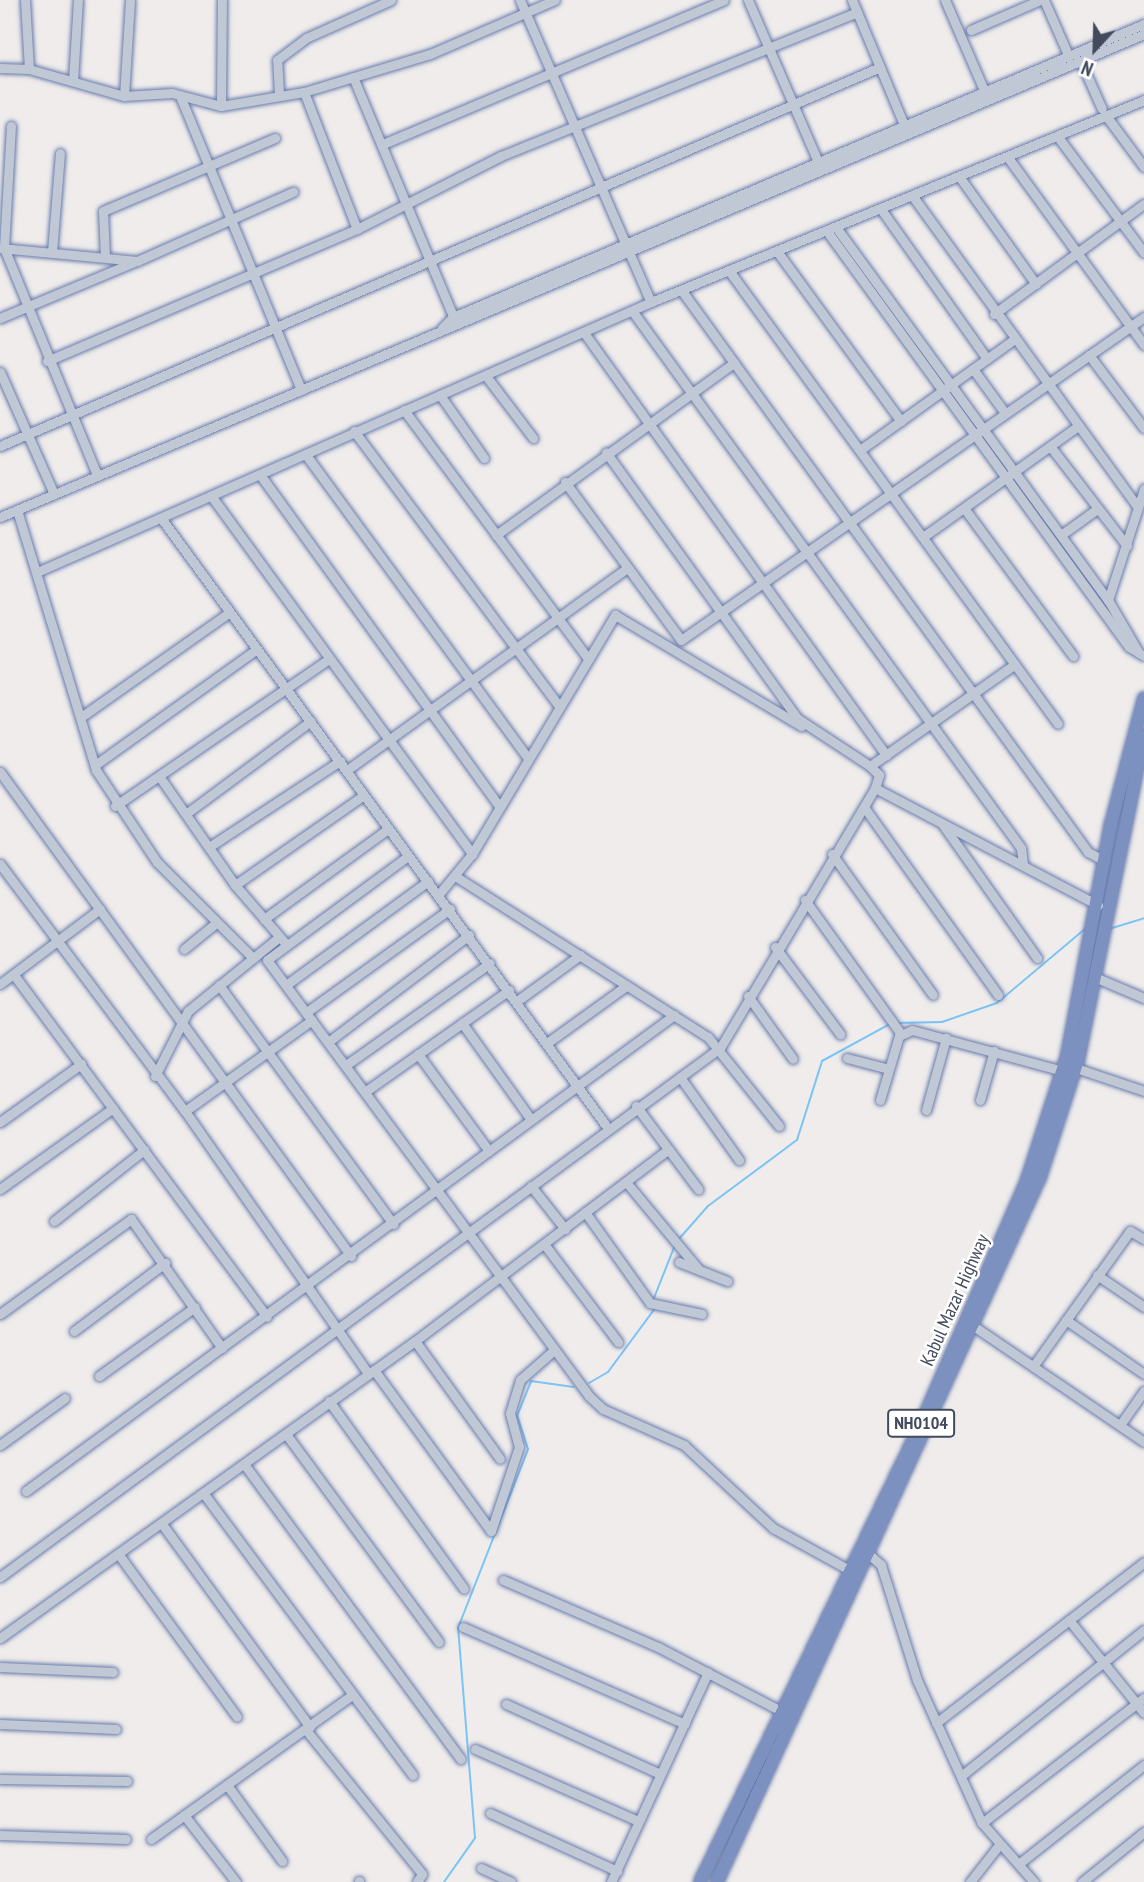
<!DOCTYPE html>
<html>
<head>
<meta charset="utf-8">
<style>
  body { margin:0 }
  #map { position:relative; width:1144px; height:1882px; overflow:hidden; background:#efeceb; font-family:"PT Sans Narrow",sans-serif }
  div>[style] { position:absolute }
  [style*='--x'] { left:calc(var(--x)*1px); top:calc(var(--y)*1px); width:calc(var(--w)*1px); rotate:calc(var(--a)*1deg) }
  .stream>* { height:2px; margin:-1px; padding:0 1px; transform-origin:1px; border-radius:1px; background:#7bc4f4 }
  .roads { filter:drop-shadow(0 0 2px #687cac) drop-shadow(0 0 2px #687cac) }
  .minor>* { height:9px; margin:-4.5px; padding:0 4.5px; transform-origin:4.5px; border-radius:4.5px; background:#c0c7d5 }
  .highway>* { height:12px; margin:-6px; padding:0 6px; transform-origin:6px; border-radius:6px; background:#7d91c1 }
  span { translate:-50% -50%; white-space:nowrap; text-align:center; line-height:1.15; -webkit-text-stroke:5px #fff; paint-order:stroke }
  .shield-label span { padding:2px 5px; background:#fff; border:2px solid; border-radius:5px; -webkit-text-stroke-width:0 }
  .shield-label { font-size:18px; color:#424a5b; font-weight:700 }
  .street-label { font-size:19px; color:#424a5b }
  .north { position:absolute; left:1060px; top:14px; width:70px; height:70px; -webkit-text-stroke:5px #fff; paint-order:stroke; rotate:202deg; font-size:19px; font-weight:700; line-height:28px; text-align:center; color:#424a5b }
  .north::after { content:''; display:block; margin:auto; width:24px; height:32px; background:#424a5b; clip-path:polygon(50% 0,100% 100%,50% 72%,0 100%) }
</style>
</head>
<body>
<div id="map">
  <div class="stream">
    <i style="--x:1109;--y:929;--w:37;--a:-17"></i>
    <i style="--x:896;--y:1023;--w:46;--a:-1.2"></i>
    <i style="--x:942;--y:1022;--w:58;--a:-19.1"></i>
    <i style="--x:997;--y:1003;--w:116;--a:-40.1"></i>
    <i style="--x:678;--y:1240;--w:45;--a:-48.6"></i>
    <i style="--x:708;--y:1206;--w:111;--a:-36.6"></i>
    <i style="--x:797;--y:1140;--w:83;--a:-72.4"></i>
    <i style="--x:822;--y:1061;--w:77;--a:-28.6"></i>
    <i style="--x:654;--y:1298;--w:57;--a:-68.4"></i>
    <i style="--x:589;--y:1383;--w:22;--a:-30"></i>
    <i style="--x:608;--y:1372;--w:81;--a:-53.6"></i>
    <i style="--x:444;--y:1882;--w:54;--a:-54.8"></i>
    <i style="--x:475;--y:1838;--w:211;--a:-94.6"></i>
    <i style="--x:458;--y:1628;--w:192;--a:-68.6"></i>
    <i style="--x:528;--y:1449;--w:35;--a:-108"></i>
    <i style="--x:517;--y:1416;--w:38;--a:-68"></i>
    <i style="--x:531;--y:1381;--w:43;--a:7.9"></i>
  </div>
  <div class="roads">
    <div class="minor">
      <i style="--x:25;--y:0;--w:69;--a:86.7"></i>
      <i style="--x:520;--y:0;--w:329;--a:66.6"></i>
      <i style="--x:748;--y:0;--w:179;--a:66.6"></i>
      <i style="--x:852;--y:0;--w:135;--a:67.4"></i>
      <i style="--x:945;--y:0;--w:98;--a:66.6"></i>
      <i style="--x:1044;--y:0;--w:62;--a:66.3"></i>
      <i style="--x:971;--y:30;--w:75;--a:-23.5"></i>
      <i style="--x:1081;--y:62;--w:51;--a:65.9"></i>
      <i style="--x:0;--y:68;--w:29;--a:2"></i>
      <i style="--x:29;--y:69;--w:99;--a:15.9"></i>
      <i style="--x:124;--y:96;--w:48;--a:-3.6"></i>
      <i style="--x:172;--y:93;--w:51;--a:14.9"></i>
      <i style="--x:221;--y:106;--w:84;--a:-9.6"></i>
      <i style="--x:304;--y:92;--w:132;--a:-16.8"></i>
      <i style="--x:430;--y:54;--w:136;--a:-23.4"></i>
      <i style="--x:353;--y:77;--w:264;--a:67.3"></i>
      <i style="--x:73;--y:81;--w:81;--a:-86.5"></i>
      <i style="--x:304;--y:92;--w:147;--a:68.9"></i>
      <i style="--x:279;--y:94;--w:34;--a:-93"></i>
      <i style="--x:277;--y:60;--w:36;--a:-37"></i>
      <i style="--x:306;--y:38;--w:93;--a:-24.1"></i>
      <i style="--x:124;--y:96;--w:96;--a:-86.4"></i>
      <i style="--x:180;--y:96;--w:318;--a:67.6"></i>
      <i style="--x:221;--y:106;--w:106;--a:-89.5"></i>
      <i style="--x:1107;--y:117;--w:62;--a:53.5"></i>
      <i style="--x:11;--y:126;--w:122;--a:93.3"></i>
      <i style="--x:4;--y:248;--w:245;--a:67.7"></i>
      <i style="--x:1058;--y:137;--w:144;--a:53.4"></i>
      <i style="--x:383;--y:144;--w:370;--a:-22.9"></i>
      <i style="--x:1009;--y:159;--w:230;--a:54"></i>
      <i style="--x:961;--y:179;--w:129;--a:54.5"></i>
      <i style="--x:914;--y:198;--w:382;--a:54.1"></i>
      <i style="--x:883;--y:212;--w:180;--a:54.7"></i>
      <i style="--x:838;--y:230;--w:458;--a:53.9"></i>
      <i style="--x:1108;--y:600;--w:61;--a:59.7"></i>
      <i style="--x:829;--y:234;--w:510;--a:54.01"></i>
      <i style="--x:1129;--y:647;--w:17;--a:31"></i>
      <i style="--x:0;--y:248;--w:138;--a:5.4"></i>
      <i style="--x:137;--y:261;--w:171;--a:-23.9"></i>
      <i style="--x:52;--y:252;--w:99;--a:-85.4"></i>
      <i style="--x:779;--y:254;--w:207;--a:53.9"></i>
      <i style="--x:105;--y:257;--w:46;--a:-92.5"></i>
      <i style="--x:103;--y:211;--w:187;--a:-23"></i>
      <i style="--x:730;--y:272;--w:558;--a:54.03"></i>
      <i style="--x:682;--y:291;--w:693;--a:54.11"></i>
      <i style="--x:1088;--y:852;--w:19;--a:28"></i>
      <i style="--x:633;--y:312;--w:662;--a:54.1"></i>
      <i style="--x:1021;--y:848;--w:17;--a:83"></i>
      <i style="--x:994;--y:314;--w:186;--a:-36.3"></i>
      <i style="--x:0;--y:318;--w:145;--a:-22.7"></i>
      <i style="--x:442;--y:328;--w:16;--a:-45"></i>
      <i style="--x:453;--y:317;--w:751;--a:-22.98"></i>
      <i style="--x:585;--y:334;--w:518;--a:54.44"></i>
      <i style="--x:1089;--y:355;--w:91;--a:53"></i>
      <i style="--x:47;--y:361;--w:337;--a:-23.1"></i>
      <i style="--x:357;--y:229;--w:161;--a:-26.9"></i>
      <i style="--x:501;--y:156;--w:384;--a:-22"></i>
      <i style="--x:973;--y:369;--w:54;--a:54"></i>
      <i style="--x:0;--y:372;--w:133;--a:66.1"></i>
      <i style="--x:486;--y:376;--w:78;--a:52.8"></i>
      <i style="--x:440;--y:395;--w:77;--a:55.1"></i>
      <i style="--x:404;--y:410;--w:310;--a:53.5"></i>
      <i style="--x:354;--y:431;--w:343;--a:53.3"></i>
      <i style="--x:0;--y:446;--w:958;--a:-23.3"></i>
      <i style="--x:1050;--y:446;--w:126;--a:52.4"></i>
      <i style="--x:860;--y:450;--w:188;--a:-35.7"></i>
      <i style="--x:306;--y:455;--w:376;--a:53.8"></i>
      <i style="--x:261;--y:476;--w:408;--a:54.2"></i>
      <i style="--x:565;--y:482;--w:196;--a:53.7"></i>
      <i style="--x:681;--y:640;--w:565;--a:-34.9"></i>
      <i style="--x:212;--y:497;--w:442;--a:53.9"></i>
      <i style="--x:964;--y:508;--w:184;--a:53.6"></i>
      <i style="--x:17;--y:510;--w:272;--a:73.1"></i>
      <i style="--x:96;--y:770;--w:110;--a:56.5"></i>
      <i style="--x:157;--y:862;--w:136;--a:45"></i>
      <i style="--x:0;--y:517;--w:1242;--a:-22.89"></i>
      <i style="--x:161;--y:518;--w:755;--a:53.78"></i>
      <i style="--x:496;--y:535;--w:294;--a:-35.9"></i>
      <i style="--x:1061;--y:535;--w:44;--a:-35.8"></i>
      <i style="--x:923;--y:537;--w:187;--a:-35.6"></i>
      <i style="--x:37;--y:572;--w:671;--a:-23.74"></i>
      <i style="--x:651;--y:302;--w:533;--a:-22.28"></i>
      <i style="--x:1108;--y:600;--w:117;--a:-72"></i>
      <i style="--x:81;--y:717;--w:182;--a:-35.2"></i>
      <i style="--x:95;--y:765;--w:199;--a:-35.6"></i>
      <i style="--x:870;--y:766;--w:177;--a:-35.1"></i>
      <i style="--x:347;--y:770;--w:345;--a:-35.8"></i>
      <i style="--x:0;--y:772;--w:598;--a:54.05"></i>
      <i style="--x:159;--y:776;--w:133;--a:55.1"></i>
      <i style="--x:235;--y:885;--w:77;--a:49.2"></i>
      <i style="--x:875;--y:788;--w:252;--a:27.7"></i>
      <i style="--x:115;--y:806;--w:260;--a:-34.5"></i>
      <i style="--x:864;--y:807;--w:231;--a:54.5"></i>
      <i style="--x:187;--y:813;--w:154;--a:-36.6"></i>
      <i style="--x:943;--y:825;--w:163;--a:54.7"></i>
      <i style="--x:209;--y:847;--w:157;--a:-33.3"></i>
      <i style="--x:832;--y:854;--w:173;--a:54.4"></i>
      <i style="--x:408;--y:856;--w:175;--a:143.6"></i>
      <i style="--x:267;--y:960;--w:542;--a:53.55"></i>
      <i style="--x:589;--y:1396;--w:19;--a:43"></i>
      <i style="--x:603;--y:1409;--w:89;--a:24"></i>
      <i style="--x:684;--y:1445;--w:122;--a:43"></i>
      <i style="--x:773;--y:1528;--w:91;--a:28.8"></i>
      <i style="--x:0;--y:864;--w:309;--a:53.2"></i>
      <i style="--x:185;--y:1111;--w:320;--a:55.1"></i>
      <i style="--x:455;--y:876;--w:300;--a:32.5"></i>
      <i style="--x:708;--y:1037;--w:114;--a:51.4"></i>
      <i style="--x:235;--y:885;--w:157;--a:-34.9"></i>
      <i style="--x:439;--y:894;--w:52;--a:-50.5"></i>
      <i style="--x:472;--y:854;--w:279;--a:-59.1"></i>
      <i style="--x:615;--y:615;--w:217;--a:30.8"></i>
      <i style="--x:805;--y:900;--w:165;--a:54.4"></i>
      <i style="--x:264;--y:919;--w:153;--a:-36"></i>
      <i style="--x:775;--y:947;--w:109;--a:53.2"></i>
      <i style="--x:184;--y:949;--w:38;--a:-39"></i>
      <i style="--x:14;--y:975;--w:425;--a:53.5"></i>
      <i style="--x:1097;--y:978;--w:51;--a:23.1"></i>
      <i style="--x:0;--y:984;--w:125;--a:-36.9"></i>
      <i style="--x:219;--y:985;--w:296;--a:53.9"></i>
      <i style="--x:286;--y:985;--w:176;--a:-36.2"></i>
      <i style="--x:748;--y:996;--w:77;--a:54.5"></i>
      <i style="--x:517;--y:1001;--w:78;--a:-36.1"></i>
      <i style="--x:308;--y:1011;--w:175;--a:-35.7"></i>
      <i style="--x:462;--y:1023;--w:117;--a:54.4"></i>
      <i style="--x:328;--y:1042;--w:177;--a:-37.2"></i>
      <i style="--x:547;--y:1043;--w:97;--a:-35.8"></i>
      <i style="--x:418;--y:1054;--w:120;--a:53.8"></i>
      <i style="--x:847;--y:1058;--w:43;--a:14.7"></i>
      <i style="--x:346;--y:1065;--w:176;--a:-35.3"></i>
      <i style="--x:1076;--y:1068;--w:72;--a:18.7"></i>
      <i style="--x:155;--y:1076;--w:73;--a:-63.1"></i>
      <i style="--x:188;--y:1011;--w:117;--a:-39.1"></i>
      <i style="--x:680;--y:1077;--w:102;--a:54.6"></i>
      <i style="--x:366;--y:1091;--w:175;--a:-35.2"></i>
      <i style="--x:880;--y:1100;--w:67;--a:-73.5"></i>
      <i style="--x:899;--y:1036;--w:14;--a:-25"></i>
      <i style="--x:912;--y:1030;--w:156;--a:15.2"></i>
      <i style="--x:980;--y:1100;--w:51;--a:-74.1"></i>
      <i style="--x:636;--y:1106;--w:104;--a:53.2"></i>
      <i style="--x:926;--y:1110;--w:75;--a:-74.5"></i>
      <i style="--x:185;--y:1111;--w:156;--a:-35.6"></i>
      <i style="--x:0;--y:1122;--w:100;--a:-35.6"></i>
      <i style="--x:626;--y:1182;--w:114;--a:50.3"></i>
      <i style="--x:531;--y:1186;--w:55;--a:51.7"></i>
      <i style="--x:0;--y:1189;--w:139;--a:-35.6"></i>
      <i style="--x:585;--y:1212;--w:112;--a:54.5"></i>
      <i style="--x:650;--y:1303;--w:53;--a:11.9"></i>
      <i style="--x:54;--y:1221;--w:115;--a:-38.3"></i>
      <i style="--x:544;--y:1244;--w:123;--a:52.9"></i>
      <i style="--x:679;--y:1262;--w:52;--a:21.6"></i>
      <i style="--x:1097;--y:1275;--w:57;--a:34.2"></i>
      <i style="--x:0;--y:1314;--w:162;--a:-35.9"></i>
      <i style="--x:131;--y:1219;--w:158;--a:54.8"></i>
      <i style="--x:1066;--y:1320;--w:95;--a:34.7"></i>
      <i style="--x:975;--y:1327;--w:204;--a:34.2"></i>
      <i style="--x:74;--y:1331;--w:114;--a:-36.8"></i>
      <i style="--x:415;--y:1341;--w:145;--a:54.2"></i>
      <i style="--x:1034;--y:1365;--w:165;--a:-54.4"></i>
      <i style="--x:1130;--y:1231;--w:16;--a:30"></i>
      <i style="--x:374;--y:1370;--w:199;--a:54"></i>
      <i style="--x:491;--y:1531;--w:89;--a:-71.6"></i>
      <i style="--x:519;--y:1447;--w:35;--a:-105"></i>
      <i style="--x:510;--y:1413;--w:34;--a:-73"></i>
      <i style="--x:520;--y:1380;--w:44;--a:-41.3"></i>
      <i style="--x:99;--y:1376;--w:118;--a:-35.7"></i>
      <i style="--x:329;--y:1401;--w:231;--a:54.3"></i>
      <i style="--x:1120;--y:1425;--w:42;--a:-54.8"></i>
      <i style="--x:286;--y:1434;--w:258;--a:53.7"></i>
      <i style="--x:0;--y:1445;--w:80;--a:-35.9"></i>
      <i style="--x:244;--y:1464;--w:366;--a:53.7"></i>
      <i style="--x:26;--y:1491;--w:804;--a:-36.3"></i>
      <i style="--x:204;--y:1494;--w:350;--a:53.4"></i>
      <i style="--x:162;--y:1524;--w:251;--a:53.9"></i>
      <i style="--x:864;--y:1550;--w:23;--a:41"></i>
      <i style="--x:881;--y:1565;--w:121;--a:72.6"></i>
      <i style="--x:917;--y:1680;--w:157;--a:65.6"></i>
      <i style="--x:982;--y:1823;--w:79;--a:48.6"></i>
      <i style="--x:119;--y:1555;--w:200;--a:53.9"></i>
      <i style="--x:0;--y:1577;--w:893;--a:-36.31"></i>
      <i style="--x:720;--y:1048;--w:303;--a:-59.2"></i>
      <i style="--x:875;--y:788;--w:14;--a:-73"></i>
      <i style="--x:879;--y:775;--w:13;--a:-135"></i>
      <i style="--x:870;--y:766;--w:87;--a:-146.7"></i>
      <i style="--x:797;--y:718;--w:327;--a:-125.7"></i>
      <i style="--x:503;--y:1580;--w:169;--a:23.4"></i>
      <i style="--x:658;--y:1647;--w:136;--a:27.5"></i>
      <i style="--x:1069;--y:1620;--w:119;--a:51.1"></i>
      <i style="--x:463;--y:1627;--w:242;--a:23.6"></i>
      <i style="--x:0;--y:1638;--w:510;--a:-35.59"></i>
      <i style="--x:415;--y:1341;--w:318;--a:-37.1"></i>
      <i style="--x:0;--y:1667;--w:113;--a:2.5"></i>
      <i style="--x:506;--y:1704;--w:169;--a:24.4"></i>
      <i style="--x:936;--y:1723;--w:263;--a:-37.7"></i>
      <i style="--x:0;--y:1724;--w:116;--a:2.5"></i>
      <i style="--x:306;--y:1730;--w:185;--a:51.1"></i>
      <i style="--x:422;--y:1874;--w:9;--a:122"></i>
      <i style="--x:475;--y:1749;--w:178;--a:23.8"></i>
      <i style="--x:961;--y:1776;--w:234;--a:-38.6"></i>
      <i style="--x:0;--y:1779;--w:127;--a:0.9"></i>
      <i style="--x:227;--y:1785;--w:94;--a:54.1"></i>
      <i style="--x:490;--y:1813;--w:140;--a:24.5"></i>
      <i style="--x:184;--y:1815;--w:85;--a:52.2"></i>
      <i style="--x:982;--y:1823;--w:205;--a:-37.7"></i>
      <i style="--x:0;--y:1835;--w:126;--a:1.8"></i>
      <i style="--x:151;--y:1839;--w:247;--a:-35.6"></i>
      <i style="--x:1021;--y:1862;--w:157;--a:-38.3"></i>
      <i style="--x:481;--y:1868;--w:33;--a:25"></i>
      <i style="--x:359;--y:1881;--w:1;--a:90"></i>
      <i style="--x:611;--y:1882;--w:231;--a:-65.2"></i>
      <i style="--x:970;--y:1882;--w:47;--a:-51.9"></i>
      <i style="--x:1082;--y:1882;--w:80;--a:-38.9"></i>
    </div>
    <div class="highway">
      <i style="--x:700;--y:1882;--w:509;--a:-64.24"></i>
      <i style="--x:921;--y:1424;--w:266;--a:-66.5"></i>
      <i style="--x:1027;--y:1180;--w:130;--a:-72.1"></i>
      <i style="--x:1067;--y:1056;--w:236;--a:-79.3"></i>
      <i style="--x:1111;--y:824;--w:130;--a:-75.3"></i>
      <i style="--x:717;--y:1882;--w:775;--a:-65.38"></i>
      <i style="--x:1040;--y:1177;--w:123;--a:-72"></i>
      <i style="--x:1078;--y:1060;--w:330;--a:-78.5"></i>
    </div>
  </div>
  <div class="shield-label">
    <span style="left:921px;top:1423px">NH0104</span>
  </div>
  <div class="street-label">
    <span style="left:955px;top:1300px;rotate:-66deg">Kabul Mazar Highway</span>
  </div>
  <div class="north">N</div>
</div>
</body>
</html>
